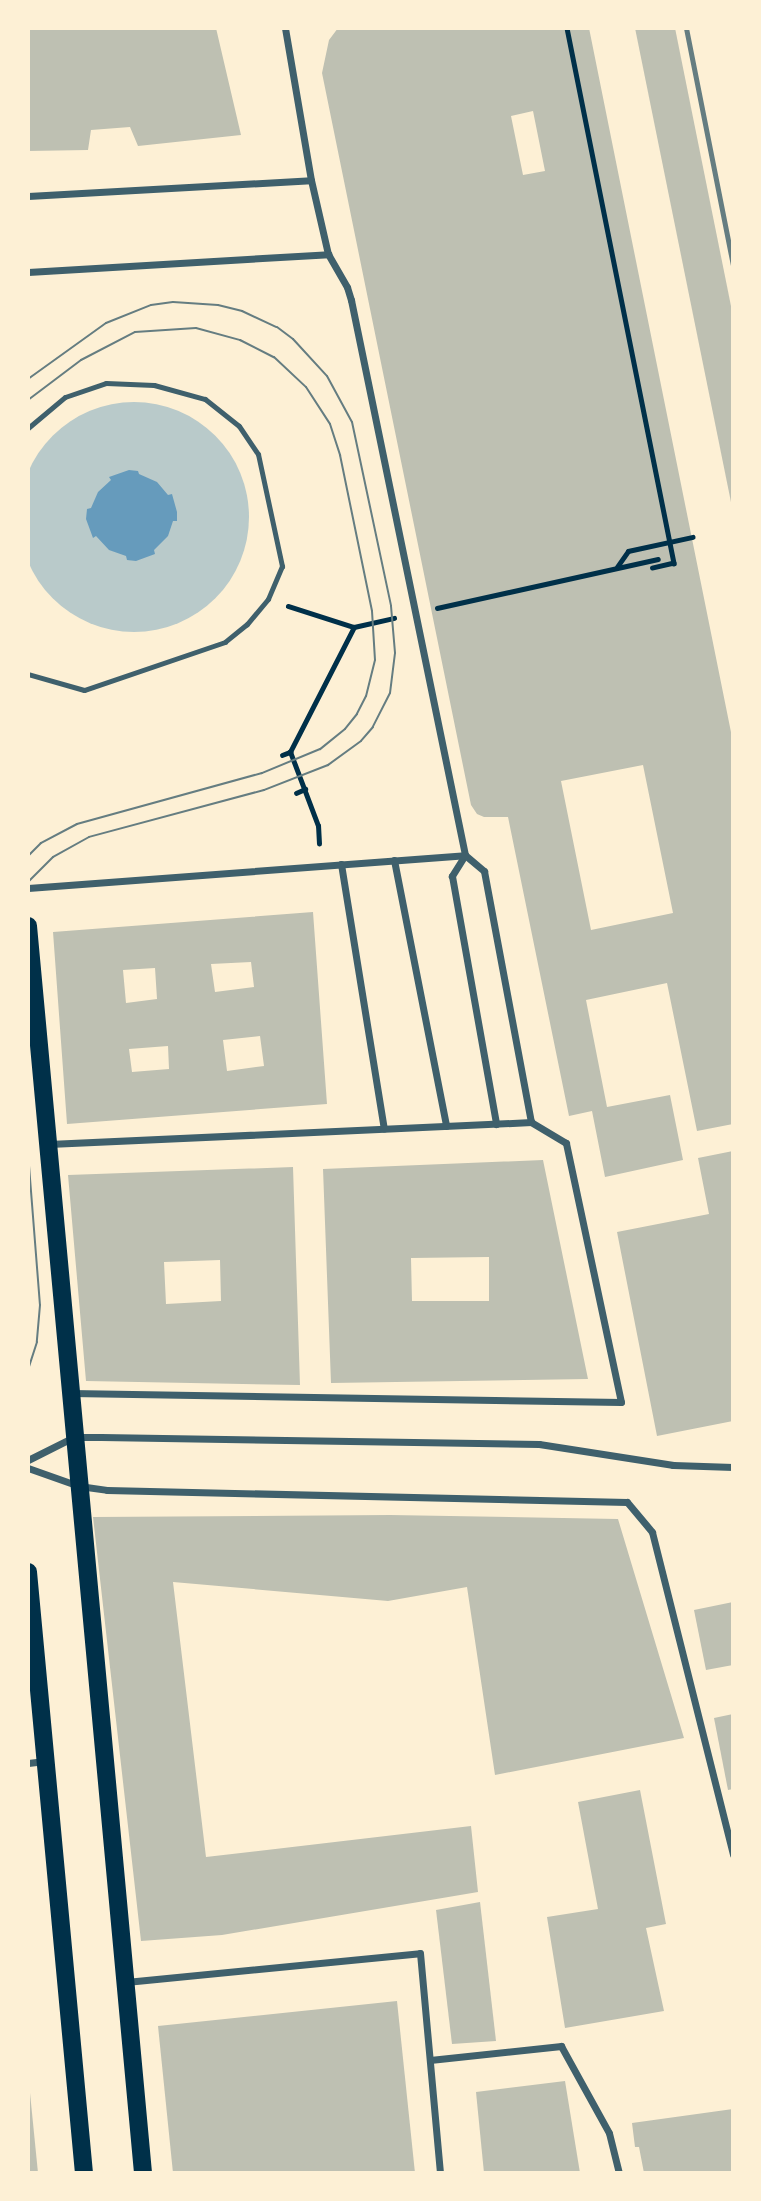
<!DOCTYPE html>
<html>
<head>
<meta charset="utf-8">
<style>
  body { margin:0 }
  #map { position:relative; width:761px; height:2201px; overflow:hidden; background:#fdf0d5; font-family:Montserrat,sans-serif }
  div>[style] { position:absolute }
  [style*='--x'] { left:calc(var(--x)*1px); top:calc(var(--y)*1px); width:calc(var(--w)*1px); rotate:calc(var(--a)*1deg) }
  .green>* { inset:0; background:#b9caca }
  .round { border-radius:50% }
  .water>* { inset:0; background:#669bbc }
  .building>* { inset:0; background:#bec0b2 }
  .path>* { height:4.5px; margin:-2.25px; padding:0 2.25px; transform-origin:2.25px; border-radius:2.25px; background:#003049 }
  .service>* { height:5px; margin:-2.5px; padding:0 2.5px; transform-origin:2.5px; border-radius:2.5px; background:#3f606c }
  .minor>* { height:7px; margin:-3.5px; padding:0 3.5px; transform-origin:3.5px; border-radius:3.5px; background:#3f606c }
  .primary>* { height:18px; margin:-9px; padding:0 9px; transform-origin:9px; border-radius:9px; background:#003049 }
  .tram>* { height:2px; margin:-1px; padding:0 1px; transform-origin:1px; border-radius:1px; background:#657d81 }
  .rail>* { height:5px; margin:-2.5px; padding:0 2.5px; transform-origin:2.5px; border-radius:2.5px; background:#657d81 }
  span { translate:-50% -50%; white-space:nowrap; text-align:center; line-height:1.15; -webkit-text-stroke:7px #fdf0d5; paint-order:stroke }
  .frame { position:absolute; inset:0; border:30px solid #fdf0d5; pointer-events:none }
</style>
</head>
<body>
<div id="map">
  <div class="green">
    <i class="round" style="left:19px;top:402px;width:230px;height:230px"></i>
  </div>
  <div class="water">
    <i style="clip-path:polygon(129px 470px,138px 471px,139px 474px,157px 482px,168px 495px,172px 494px,177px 512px,177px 521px,173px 521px,168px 536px,154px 550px,155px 554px,136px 561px,127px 560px,126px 556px,109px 550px,96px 536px,93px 538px,86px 519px,87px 509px,91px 508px,98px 492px,111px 480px,109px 477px)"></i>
  </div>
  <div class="building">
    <i style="clip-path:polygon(28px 28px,216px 28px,241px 135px,138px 146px,130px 127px,91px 130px,88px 150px,28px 151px)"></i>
    <i style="clip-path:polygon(evenodd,338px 28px,589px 28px,733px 742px,733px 1124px,697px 1131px,667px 983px,586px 1000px,607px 1107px,670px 1095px,683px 1160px,605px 1177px,592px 1111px,569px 1116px,508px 817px,484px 817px,477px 814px,471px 805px,322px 73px,329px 40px,338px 28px,533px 111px,545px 171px,523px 175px,511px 116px,533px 111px,338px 28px,643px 765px,673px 913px,591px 930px,561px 781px,643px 765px)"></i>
    <i style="clip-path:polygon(635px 28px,675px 28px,733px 316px,733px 512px)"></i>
    <i style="clip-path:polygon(evenodd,313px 912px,327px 1104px,67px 1124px,53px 932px,313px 912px,251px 962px,254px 987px,215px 992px,211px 964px,251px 962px,313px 912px,155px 968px,157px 999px,126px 1003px,123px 970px,155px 968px,313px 912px,260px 1036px,264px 1066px,227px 1071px,223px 1040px,260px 1036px,313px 912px,168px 1046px,169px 1069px,132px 1072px,129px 1049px,168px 1046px)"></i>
    <i style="clip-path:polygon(733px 1151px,733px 1421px,657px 1436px,617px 1232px,709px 1214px,698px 1158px)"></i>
    <i style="clip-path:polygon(evenodd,543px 1160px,588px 1379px,331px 1383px,323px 1169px,543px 1160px,489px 1257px,489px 1301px,412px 1301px,411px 1258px,489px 1257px)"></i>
    <i style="clip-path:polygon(evenodd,293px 1167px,300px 1385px,86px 1381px,68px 1175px,293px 1167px,220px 1260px,221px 1301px,166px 1304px,164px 1262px,220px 1260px)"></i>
    <i style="clip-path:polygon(390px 1515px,618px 1519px,684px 1738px,495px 1775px,467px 1587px,388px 1601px,173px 1582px,206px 1857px,471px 1826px,478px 1892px,222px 1935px,141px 1941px,93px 1517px)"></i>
    <i style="clip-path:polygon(733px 1602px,733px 1665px,706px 1670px,694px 1610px)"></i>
    <i style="clip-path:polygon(733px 1714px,733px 1789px,728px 1790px,714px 1718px)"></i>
    <i style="clip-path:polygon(640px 1790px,666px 1924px,646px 1928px,664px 2011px,565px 2028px,547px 1917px,598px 1909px,578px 1802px)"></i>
    <i style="clip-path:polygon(480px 1902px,496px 2041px,452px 2044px,436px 1910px)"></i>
    <i style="clip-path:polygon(397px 2001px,415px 2173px,173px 2173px,158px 2026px)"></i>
    <i style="clip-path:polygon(565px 2081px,580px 2173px,484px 2173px,476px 2092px)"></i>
    <i style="clip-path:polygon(28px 2093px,30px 2093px,38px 2173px,28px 2173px)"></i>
    <i style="clip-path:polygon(733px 2109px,733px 2173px,644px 2173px,639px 2147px,635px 2147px,632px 2123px)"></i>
  </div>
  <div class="path">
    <i style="--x:567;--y:28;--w:546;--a:78.69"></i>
    <i style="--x:674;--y:563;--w:22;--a:167"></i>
    <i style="--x:617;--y:567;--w:19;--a:-55"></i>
    <i style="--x:628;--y:551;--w:66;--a:-12.3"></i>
    <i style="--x:288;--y:606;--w:69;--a:17.7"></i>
    <i style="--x:354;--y:627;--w:41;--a:-12.7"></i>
    <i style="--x:437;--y:608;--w:226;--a:-12.5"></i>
    <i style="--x:282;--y:755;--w:9;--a:-21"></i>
    <i style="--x:296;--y:793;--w:10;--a:-24"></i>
    <i style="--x:319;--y:844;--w:18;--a:-93"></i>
    <i style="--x:318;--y:826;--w:79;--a:-110.7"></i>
    <i style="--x:290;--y:752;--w:140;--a:-62.9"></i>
  </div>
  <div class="service">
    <i style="--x:28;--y:428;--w:48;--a:-40"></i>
    <i style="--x:65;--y:397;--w:43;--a:-18.9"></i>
    <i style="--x:106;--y:383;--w:48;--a:2.4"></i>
    <i style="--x:154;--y:385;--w:53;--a:15.4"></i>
    <i style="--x:205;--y:399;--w:43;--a:38.5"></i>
    <i style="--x:239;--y:426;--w:34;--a:56"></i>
    <i style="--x:258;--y:454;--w:115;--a:77.9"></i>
    <i style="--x:282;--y:566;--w:36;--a:113"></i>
    <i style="--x:268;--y:599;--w:33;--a:130"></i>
    <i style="--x:247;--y:624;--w:28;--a:141"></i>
    <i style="--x:225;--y:642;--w:149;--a:161.2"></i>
    <i style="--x:84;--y:690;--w:58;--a:-164.1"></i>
  </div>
  <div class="minor">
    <i style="--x:285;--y:28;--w:154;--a:80.3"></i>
    <i style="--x:311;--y:180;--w:76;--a:77.1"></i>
    <i style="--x:328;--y:254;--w:38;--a:60"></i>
    <i style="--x:347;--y:287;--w:14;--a:73"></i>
    <i style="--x:351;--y:300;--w:567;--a:78.39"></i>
    <i style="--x:465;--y:855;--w:25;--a:122"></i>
    <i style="--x:452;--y:876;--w:252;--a:79.9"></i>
    <i style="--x:28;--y:196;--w:283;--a:-3.2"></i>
    <i style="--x:28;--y:272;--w:301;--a:-3.4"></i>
    <i style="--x:465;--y:855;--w:25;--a:40"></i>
    <i style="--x:484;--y:871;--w:255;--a:79.4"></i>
    <i style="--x:394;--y:860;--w:271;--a:78.9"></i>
    <i style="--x:341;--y:864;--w:268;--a:80.8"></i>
    <i style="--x:28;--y:888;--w:438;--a:-4.3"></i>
    <i style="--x:49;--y:1144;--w:483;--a:-2.6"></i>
    <i style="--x:71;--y:1393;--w:550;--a:0.94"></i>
    <i style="--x:621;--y:1402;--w:265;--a:-102"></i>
    <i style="--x:566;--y:1143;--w:41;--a:-149"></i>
    <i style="--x:28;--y:1460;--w:51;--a:-26.6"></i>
    <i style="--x:74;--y:1437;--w:27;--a:0"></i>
    <i style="--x:101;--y:1437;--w:438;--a:0.9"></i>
    <i style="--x:539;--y:1444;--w:136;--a:8.9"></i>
    <i style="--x:673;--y:1465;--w:60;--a:1.9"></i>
    <i style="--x:28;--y:1468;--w:54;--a:19.4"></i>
    <i style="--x:79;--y:1486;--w:28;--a:8"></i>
    <i style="--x:107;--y:1490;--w:520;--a:1.32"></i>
    <i style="--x:627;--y:1502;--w:39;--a:50"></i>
    <i style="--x:652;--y:1532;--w:333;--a:75.9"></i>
    <i style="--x:28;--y:1763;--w:17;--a:-7"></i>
    <i style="--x:126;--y:1982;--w:295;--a:-5.6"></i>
    <i style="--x:420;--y:1953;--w:221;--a:84.8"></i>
    <i style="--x:430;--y:2060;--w:132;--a:-6.1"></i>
    <i style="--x:561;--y:2046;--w:99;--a:61.1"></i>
    <i style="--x:609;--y:2133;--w:41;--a:76"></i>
  </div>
  <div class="primary">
    <i style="--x:28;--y:926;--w:1252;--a:84.73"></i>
    <i style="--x:28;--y:1572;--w:604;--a:84.68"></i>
  </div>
  <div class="tram">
    <i style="--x:28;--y:379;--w:96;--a:-35.7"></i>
    <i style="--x:106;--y:323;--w:48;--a:-21.8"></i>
    <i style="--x:151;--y:305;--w:22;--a:-8"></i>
    <i style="--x:173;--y:302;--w:45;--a:3.8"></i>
    <i style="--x:218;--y:305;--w:25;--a:14"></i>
    <i style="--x:242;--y:311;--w:38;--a:25"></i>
    <i style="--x:277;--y:327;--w:20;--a:37"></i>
    <i style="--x:293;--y:339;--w:50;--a:47.4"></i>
    <i style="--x:327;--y:376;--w:52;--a:61.5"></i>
    <i style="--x:352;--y:422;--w:188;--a:78"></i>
    <i style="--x:391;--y:606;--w:47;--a:85.1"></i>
    <i style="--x:395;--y:653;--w:40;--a:97.1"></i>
    <i style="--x:390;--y:693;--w:38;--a:117"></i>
    <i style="--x:373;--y:727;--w:18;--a:131"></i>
    <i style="--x:361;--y:741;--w:41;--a:144"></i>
    <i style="--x:328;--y:765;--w:69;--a:158.7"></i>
    <i style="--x:264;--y:790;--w:181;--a:165"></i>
    <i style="--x:89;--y:837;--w:41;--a:150.9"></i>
    <i style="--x:53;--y:857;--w:35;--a:135"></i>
    <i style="--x:28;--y:400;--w:66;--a:-37"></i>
    <i style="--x:81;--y:360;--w:61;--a:-27.4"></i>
    <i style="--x:135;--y:332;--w:61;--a:-3.8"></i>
    <i style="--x:196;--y:328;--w:46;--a:15.3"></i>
    <i style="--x:240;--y:340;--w:38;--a:27"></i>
    <i style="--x:274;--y:357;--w:44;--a:43.2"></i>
    <i style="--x:306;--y:387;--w:44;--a:57"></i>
    <i style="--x:330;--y:424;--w:33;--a:72"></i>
    <i style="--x:340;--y:455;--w:159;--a:78.4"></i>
    <i style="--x:372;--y:611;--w:49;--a:86.5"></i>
    <i style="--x:375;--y:660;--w:37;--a:104"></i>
    <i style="--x:366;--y:696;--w:20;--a:117"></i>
    <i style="--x:357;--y:714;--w:19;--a:129"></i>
    <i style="--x:345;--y:729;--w:32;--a:141"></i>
    <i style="--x:320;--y:749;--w:63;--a:157.5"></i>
    <i style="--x:262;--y:773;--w:192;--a:164.6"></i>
    <i style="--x:77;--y:824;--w:41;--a:152.2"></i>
    <i style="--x:41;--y:843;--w:18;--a:135"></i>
    <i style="--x:28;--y:1153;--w:152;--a:85.5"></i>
    <i style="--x:40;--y:1305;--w:37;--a:95"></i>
    <i style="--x:37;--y:1342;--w:28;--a:108"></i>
  </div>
  <div class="rail">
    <i style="--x:686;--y:28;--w:243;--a:78.8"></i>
  </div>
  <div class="frame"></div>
</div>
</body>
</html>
